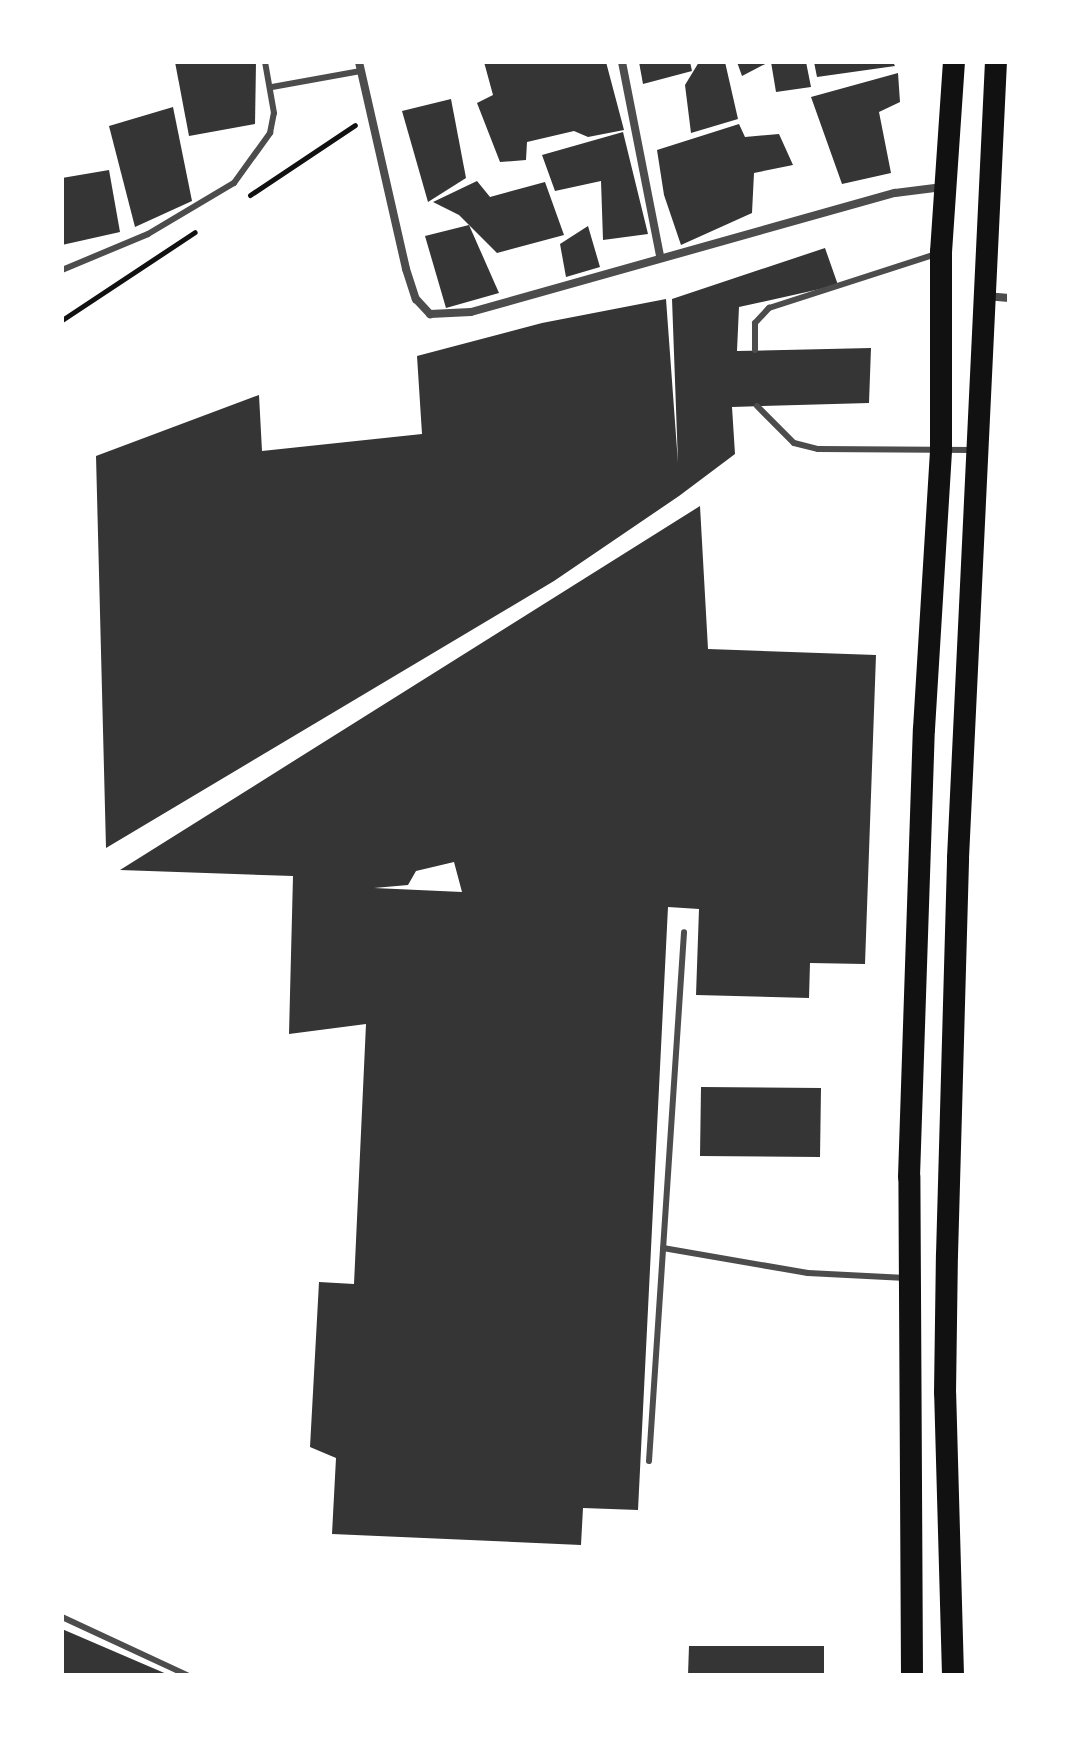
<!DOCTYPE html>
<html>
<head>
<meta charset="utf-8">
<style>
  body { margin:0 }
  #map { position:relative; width:1071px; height:1737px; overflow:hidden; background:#fff; font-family:"Crimson Pro",serif }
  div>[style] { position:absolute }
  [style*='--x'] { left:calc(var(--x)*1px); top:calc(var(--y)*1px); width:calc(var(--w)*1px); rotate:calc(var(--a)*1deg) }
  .building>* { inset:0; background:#353535 }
  .path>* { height:5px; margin:-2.5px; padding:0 2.5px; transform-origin:2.5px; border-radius:2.5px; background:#111 }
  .service>* { height:6px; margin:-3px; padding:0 3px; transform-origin:3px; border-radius:3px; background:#4c4c4c }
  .minor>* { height:8px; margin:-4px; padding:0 4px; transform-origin:4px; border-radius:4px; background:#4c4c4c }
  .trunk>* { height:22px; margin:-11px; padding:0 11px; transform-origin:11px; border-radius:11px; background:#111 }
  span { translate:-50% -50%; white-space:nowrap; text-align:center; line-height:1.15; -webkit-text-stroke:8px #fff; paint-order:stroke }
  .frame { position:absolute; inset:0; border:64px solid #fff; pointer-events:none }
</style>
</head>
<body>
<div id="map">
  <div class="building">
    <i style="clip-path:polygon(175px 62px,256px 62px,255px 124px,189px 136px)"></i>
    <i style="clip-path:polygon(484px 62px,606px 62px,624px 130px,588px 137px,574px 131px,527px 142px,526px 160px,500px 162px,477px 103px,493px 95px)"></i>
    <i style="clip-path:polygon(639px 62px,690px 62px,692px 71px,643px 84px)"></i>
    <i style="clip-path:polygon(699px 62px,725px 62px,738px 119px,691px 133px,685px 85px)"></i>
    <i style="clip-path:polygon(737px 62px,769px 62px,742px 76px)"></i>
    <i style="clip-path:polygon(771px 62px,806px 62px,811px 87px,776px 92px)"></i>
    <i style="clip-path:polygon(814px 62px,893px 62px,895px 66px,817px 77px)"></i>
    <i style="clip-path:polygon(898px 73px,900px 102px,879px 112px,891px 173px,842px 184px,811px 97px)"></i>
    <i style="clip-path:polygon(451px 99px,466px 178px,428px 202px,402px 111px)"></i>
    <i style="clip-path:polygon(173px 107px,192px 201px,135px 227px,109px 126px)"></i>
    <i style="clip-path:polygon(739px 124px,745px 137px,779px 134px,793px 165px,754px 173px,752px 213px,681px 245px,664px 195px,657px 150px)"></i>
    <i style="clip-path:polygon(623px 132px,648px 234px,603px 240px,601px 181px,555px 191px,542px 155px)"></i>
    <i style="clip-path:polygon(109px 170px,120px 232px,62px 245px,62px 178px)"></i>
    <i style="clip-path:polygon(477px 181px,490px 197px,545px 182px,564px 235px,497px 253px,459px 215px,433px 202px)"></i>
    <i style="clip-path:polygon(469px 225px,499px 293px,446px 308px,425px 236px)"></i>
    <i style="clip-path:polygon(588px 226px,600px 267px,566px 277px,560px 244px)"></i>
    <i style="clip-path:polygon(825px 248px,838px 285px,739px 307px,737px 351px,871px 348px,869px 403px,732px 407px,735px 454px,679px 496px,554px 581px,106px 848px,96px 456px,259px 395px,262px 451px,422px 434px,417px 356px,542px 323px,666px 299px,678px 463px,672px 299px)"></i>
    <i style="clip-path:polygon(evenodd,700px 506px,708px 649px,876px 655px,865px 964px,810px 963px,809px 998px,696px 995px,699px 909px,668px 907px,638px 1510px,583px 1508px,581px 1545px,332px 1534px,336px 1458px,310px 1447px,319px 1282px,354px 1284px,366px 1024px,289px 1034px,293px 876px,120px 870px,700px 506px,454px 862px,462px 892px,374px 888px,408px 885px,416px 871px,454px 862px)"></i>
    <i style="clip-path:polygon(701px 1087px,821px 1088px,820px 1157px,700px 1156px)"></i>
    <i style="clip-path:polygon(62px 1629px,169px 1675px,62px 1675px)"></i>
    <i style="clip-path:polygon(689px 1646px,824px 1646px,824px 1675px,688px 1675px)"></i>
  </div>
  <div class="path">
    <i style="--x:250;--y:195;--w:126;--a:-33.7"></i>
    <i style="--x:62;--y:320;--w:159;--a:-33.5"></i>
  </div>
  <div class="service">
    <i style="--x:272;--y:87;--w:90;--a:-10.2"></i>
    <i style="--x:62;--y:270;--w:93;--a:-22.7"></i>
    <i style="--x:148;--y:234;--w:100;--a:-30.7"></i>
    <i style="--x:234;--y:183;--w:62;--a:-54.2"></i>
    <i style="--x:270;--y:133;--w:20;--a:-79"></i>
    <i style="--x:274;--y:113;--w:52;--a:-100"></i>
    <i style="--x:755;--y:350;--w:27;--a:-90"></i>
    <i style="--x:755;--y:323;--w:21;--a:-47"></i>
    <i style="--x:769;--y:308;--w:176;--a:-17.9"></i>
    <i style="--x:757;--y:406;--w:52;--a:45"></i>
    <i style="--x:794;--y:443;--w:25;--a:14"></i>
    <i style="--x:818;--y:449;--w:155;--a:0.4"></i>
    <i style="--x:663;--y:1248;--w:147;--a:9.8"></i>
    <i style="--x:808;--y:1273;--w:98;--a:2.9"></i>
    <i style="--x:649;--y:1461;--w:530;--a:-86.21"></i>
    <i style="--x:62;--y:1617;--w:138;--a:24.9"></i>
  </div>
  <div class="minor">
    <i style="--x:359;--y:62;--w:212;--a:77.2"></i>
    <i style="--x:406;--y:269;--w:32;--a:72"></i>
    <i style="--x:416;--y:299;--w:21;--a:47"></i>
    <i style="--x:430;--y:314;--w:41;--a:-2.8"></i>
    <i style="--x:471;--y:312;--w:440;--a:-15.7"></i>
    <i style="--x:895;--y:193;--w:48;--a:-7.1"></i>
    <i style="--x:622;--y:62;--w:198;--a:78.9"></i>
    <i style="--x:986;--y:296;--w:23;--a:5"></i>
  </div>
  <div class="trunk">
    <i style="--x:912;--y:1675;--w:498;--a:-90.3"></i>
    <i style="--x:909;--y:1177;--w:448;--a:-88.1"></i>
    <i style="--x:924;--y:729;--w:281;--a:-86.5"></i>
    <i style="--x:941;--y:449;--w:197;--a:-90"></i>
    <i style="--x:941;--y:252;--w:190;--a:-86.1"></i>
    <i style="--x:953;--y:1675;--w:282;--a:-91.6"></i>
    <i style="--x:945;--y:1393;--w:138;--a:-89.2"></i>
    <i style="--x:947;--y:1255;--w:397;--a:-88.4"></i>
    <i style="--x:958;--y:858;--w:797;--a:-87.27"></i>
  </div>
  <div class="frame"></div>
</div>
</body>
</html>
